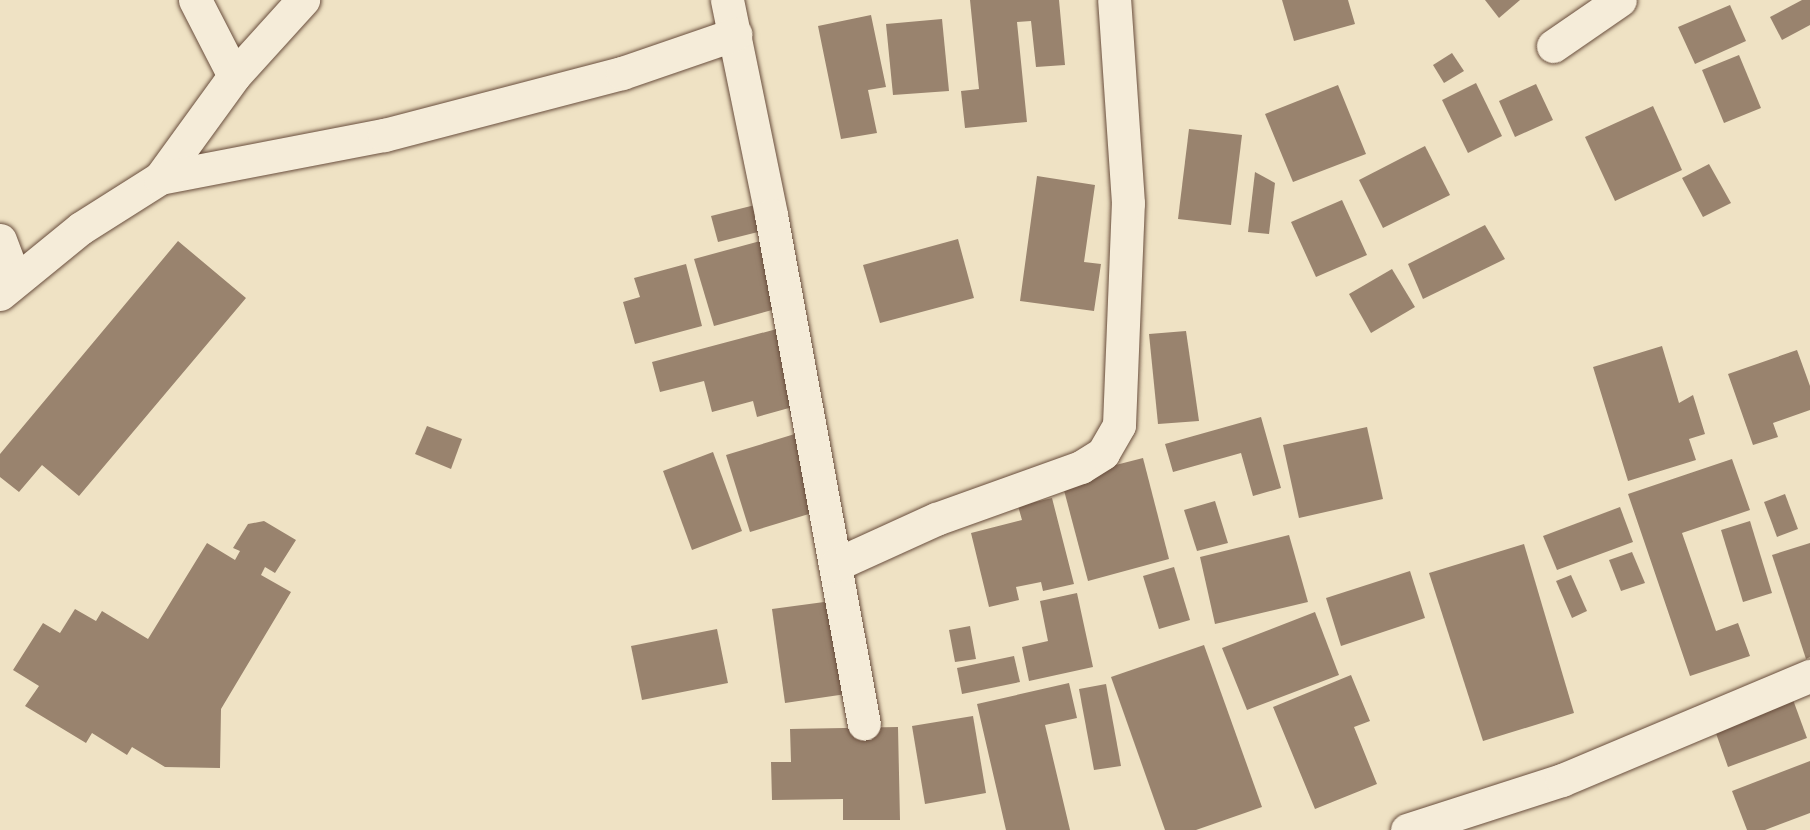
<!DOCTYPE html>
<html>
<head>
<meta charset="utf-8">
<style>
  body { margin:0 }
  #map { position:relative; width:1810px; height:830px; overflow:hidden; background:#efe2c4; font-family:"Libre Bodoni",serif }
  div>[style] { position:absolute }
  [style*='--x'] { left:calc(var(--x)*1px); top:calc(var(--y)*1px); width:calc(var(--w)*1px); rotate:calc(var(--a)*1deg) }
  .building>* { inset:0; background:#99836e }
  .roads { filter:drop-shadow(0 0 2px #694e3d) drop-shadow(0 0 2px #694e3d) }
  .minor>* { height:33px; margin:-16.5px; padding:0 16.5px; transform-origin:16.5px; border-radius:16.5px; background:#f5ecd9 }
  span { translate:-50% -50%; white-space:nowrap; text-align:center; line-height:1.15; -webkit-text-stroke:6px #f5ecd9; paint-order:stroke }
</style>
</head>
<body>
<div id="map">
  <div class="building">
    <i style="clip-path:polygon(970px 0,1059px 0,1065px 65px,1036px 67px,1031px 21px,1017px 22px,1027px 122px,965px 128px,961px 91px,979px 89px)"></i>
    <i style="clip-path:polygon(1282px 0,1348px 0,1355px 24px,1294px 41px)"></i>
    <i style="clip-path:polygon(1485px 0,1520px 0,1499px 18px)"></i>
    <i style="clip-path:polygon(1802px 0,1810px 0,1810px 25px,1782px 40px,1770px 17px)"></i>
    <i style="clip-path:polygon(1730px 5px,1746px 41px,1695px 64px,1678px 27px)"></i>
    <i style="clip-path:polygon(871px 15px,886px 87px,868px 90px,877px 133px,841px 139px,818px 26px)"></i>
    <i style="clip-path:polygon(942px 19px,949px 91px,893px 95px,886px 24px)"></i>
    <i style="clip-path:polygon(1452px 53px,1464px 71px,1444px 83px,1433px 65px)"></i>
    <i style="clip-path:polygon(1739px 55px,1761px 108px,1724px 123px,1702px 70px)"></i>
    <i style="clip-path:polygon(1476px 83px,1502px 136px,1468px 153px,1442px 100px)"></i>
    <i style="clip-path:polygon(1536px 84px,1553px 120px,1515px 137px,1499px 101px)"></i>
    <i style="clip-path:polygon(1338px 85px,1366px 154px,1293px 182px,1265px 114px)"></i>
    <i style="clip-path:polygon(1653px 106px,1682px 170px,1615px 201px,1585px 137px)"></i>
    <i style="clip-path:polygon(1189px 129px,1242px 135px,1231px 225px,1178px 219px)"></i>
    <i style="clip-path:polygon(1425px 146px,1450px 195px,1383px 228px,1359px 180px)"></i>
    <i style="clip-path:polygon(1709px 164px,1731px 203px,1703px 217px,1682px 178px)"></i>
    <i style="clip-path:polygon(1255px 172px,1275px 183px,1269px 234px,1248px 232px)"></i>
    <i style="clip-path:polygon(1037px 176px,1095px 185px,1084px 262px,1101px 264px,1094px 311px,1020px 301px)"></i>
    <i style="clip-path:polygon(1342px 200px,1367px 255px,1316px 277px,1291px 222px)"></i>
    <i style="clip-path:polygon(767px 202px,774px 228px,718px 242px,711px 216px)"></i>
    <i style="clip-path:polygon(1485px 225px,1505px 259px,1423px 299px,1408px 264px)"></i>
    <i style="clip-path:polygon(775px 237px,794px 304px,714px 326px,694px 259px)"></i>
    <i style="clip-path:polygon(958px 239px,974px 298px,880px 323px,863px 265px)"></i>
    <i style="clip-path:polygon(178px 241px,246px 298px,79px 496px,42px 465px,19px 492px,0 477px,0 454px)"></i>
    <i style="clip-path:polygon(686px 264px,702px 326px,635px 344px,623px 302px,640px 297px,634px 278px)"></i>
    <i style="clip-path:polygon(1392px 269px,1415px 307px,1371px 333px,1349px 294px)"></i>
    <i style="clip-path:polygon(788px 326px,791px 416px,789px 408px,757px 417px,753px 401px,712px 412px,704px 381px,660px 392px,652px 362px)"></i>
    <i style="clip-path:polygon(1186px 331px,1199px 421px,1158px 424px,1149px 334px)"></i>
    <i style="clip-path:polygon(1662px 346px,1679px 403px,1693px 395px,1705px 434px,1689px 439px,1696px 460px,1628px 481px,1593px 367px)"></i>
    <i style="clip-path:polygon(1797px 350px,1810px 386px,1810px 410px,1773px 423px,1778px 437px,1753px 445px,1728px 374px)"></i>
    <i style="clip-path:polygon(1261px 417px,1281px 488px,1253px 496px,1241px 453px,1173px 472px,1165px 444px)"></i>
    <i style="clip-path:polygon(427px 426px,462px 439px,451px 469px,415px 454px)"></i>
    <i style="clip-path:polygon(1367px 427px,1383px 499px,1299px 518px,1283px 445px)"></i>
    <i style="clip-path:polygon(798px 433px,822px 510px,750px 532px,726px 455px)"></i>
    <i style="clip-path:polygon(713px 452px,742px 531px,692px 550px,663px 471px)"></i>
    <i style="clip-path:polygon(1143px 458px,1169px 559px,1088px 581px,1061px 479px)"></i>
    <i style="clip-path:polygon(1732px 459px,1750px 510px,1682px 533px,1716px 631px,1738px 623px,1750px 656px,1690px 676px,1628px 494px)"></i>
    <i style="clip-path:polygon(1785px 494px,1798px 529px,1777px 537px,1764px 502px)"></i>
    <i style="clip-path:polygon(1052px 498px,1074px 584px,1043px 591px,1041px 582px,1016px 587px,1019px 600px,989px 607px,971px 533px,1022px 520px,1018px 506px)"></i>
    <i style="clip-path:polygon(1215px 501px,1228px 543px,1197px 551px,1184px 510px)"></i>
    <i style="clip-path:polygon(1620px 507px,1633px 542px,1557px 570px,1543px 536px)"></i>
    <i style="clip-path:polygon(264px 521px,296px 540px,275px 573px,265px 567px,261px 575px,291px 592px,221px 709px,220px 768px,165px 767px,132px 747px,127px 755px,92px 733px,86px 743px,25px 706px,39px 686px,13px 670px,43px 623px,60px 633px,75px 609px,96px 621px,102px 611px,148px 639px,207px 543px,235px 560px,240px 551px,233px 548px,248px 524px)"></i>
    <i style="clip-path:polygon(1750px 521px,1772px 593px,1743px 602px,1721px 530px)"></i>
    <i style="clip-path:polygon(1289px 535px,1308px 602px,1215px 624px,1200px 557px)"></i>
    <i style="clip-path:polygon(1810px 543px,1810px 657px,1806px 659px,1772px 555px)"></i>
    <i style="clip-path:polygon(1524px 544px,1574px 713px,1483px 741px,1429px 573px)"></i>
    <i style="clip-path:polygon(1632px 552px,1645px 583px,1621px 591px,1609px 560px)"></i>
    <i style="clip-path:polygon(1174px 567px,1190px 620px,1159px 629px,1143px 576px)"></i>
    <i style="clip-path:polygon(1410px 571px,1425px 618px,1341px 646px,1326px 598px)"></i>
    <i style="clip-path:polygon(1571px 575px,1587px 611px,1572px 618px,1556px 581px)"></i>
    <i style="clip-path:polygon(1077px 593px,1093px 667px,1029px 681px,1022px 647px,1048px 641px,1040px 601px)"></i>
    <i style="clip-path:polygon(839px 600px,853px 693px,785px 703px,772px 609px)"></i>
    <i style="clip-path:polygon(1315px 612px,1339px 675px,1247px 710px,1222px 648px)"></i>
    <i style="clip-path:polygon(970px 626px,976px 659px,955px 662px,949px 630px)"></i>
    <i style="clip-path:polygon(717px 629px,728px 683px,642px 700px,631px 646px)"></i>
    <i style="clip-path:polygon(1204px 645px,1262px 807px,1196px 830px,1165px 830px,1111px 677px)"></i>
    <i style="clip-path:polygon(1014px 656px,1020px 682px,962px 694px,957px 668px)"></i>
    <i style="clip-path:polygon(1351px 675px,1370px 721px,1354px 727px,1377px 784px,1315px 809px,1273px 707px)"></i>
    <i style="clip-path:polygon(1069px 683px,1077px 718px,1045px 725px,1070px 830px,1006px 830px,977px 704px)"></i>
    <i style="clip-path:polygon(1106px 684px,1121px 766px,1094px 770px,1079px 689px)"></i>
    <i style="clip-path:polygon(1792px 697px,1807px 738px,1728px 767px,1713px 725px)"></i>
    <i style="clip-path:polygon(973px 716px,986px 793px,925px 804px,912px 726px)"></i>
    <i style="clip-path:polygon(898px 727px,900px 820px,843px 820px,843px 799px,772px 800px,771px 762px,791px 762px,790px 729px)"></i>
    <i style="clip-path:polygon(1810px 761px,1810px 813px,1765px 830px,1747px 830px,1732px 791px)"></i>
  </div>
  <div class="roads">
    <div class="minor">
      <i style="--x:195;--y:0;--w:85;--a:62.8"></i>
      <i style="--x:727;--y:0;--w:219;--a:78.4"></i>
      <i style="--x:771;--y:215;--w:517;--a:79.65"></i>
      <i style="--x:1553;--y:46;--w:81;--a:-34.5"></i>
      <i style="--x:160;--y:178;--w:126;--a:-54"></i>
      <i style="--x:234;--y:76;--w:103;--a:-47.8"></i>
      <i style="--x:0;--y:240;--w:43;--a:69.4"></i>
      <i style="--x:0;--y:294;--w:104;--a:-39.2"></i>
      <i style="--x:81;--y:228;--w:93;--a:-32.3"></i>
      <i style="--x:160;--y:178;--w:228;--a:-10.9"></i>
      <i style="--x:384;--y:135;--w:246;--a:-14.6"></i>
      <i style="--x:622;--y:73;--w:120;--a:-19"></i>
      <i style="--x:835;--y:565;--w:111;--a:-24.5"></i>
      <i style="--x:936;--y:519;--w:154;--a:-19.7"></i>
      <i style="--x:1081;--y:467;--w:26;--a:-32"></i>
      <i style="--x:1103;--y:453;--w:32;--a:-60"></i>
      <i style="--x:1119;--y:425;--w:222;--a:-87.7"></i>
      <i style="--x:1128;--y:203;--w:203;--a:-93.9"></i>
      <i style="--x:1407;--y:830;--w:163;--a:-17.9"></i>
      <i style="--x:1562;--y:780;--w:269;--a:-22.8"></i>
    </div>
  </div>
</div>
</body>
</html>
